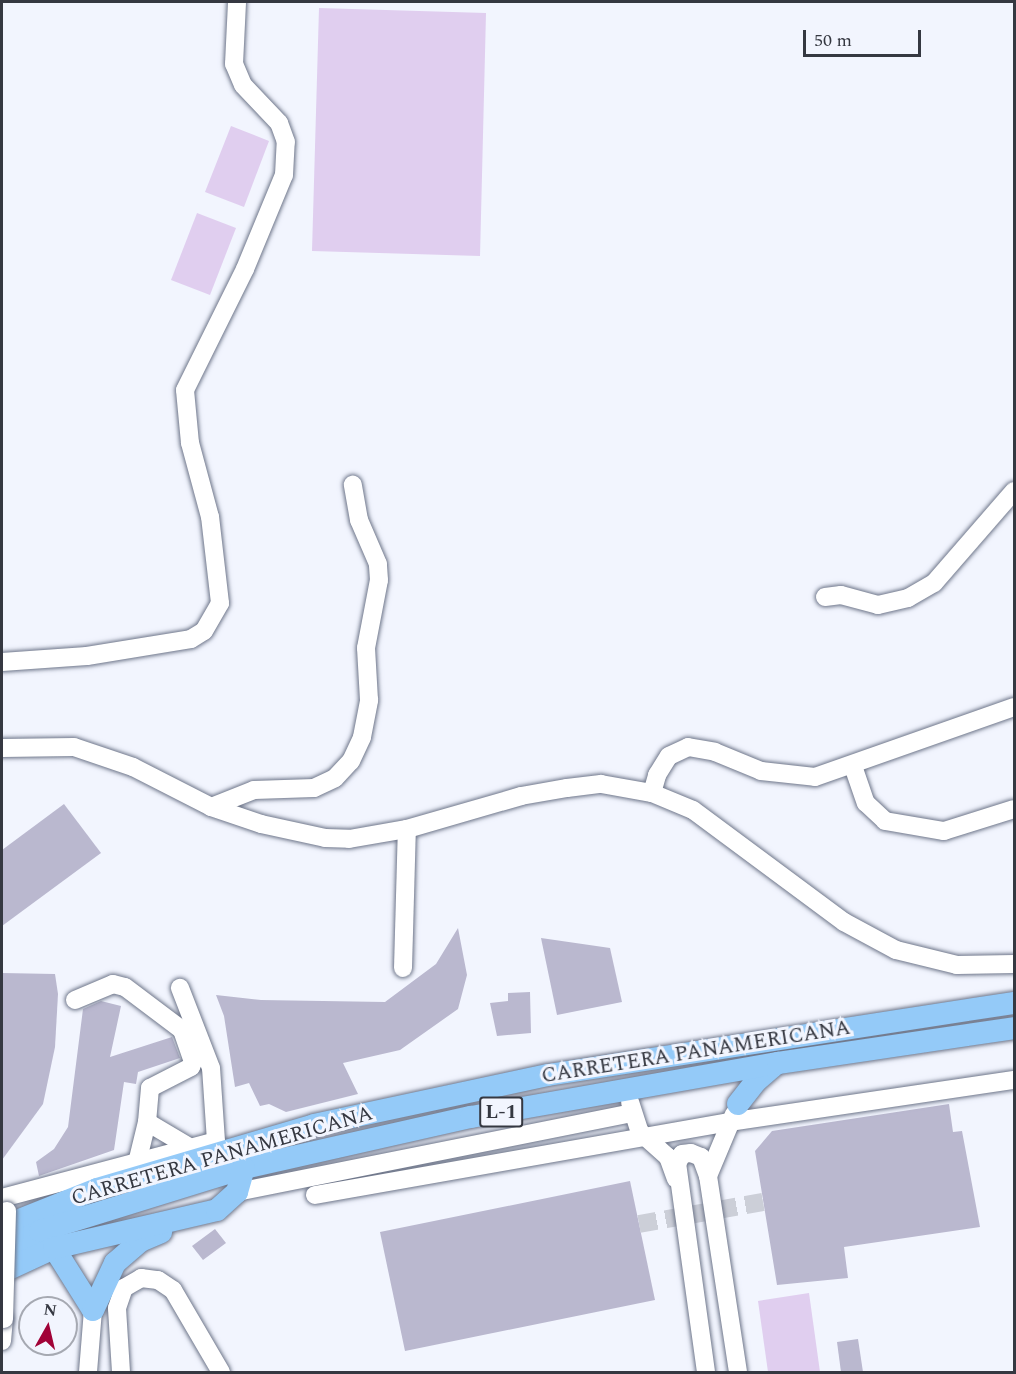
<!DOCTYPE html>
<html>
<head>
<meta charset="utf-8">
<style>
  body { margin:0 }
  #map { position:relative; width:1016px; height:1374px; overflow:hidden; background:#f2f5fe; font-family:Spectral,serif }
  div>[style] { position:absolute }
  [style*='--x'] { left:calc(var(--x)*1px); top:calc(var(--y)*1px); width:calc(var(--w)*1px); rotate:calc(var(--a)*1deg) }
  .green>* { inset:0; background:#e0ceef }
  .building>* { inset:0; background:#bab8cf }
  .minor-tunnel>* { height:18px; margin-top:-9px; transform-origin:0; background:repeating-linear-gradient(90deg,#cccfd8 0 18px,transparent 0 27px) }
  .roads { filter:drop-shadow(0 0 2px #6e768a) drop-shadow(0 0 2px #6e768a) }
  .minor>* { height:18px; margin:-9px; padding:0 9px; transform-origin:9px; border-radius:9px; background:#fff }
  .major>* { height:22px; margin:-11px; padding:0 11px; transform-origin:11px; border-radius:11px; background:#94caf8 }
  .bridges { filter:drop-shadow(0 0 2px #6e768a) drop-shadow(0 0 2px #6e768a) }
  .minor-bridge>* { height:18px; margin:-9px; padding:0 9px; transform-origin:9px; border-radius:9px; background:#fff }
  span { translate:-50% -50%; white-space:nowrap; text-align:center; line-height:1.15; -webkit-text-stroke:6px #f2f5fe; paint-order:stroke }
  .shield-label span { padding:2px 4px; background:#f2f5fe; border:2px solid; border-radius:4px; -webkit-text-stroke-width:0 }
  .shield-label { font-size:20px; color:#353841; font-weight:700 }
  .street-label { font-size:21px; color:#353841 }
  .frame { position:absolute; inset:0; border:3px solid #353841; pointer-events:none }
  .north { position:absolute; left:18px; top:1296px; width:60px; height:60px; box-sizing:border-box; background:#f2f5fe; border:2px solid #a6a9b2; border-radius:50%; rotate:8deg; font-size:16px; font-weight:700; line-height:24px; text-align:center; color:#353841 }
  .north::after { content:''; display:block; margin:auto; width:21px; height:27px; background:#a10237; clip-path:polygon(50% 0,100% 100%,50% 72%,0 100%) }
  .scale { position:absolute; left:803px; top:30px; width:118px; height:27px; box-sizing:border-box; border:3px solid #353841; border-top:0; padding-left:8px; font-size:18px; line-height:21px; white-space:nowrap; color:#353841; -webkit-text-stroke:4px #f2f5fe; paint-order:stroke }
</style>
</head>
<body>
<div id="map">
  <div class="green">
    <i style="clip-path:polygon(319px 8px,486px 13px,480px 256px,312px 251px)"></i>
    <i style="clip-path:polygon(231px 126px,269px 141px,244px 207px,205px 192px)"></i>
    <i style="clip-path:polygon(197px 213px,236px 228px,210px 295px,171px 280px)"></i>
    <i style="clip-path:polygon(809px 1293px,820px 1372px,768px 1372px,758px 1301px)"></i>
  </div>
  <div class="building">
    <i style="clip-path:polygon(64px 804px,101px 853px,2px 926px,2px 850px)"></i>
    <i style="clip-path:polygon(458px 928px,467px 975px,458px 1009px,400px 1050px,343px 1063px,358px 1094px,286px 1112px,269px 1104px,260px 1106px,249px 1083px,235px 1087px,224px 1016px,216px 995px,261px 1000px,385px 1002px,436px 964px)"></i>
    <i style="clip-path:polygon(541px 938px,610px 948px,622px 1002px,557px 1015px)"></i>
    <i style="clip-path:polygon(2px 973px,55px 974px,58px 994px,55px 1047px,43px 1104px,2px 1160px)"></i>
    <i style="clip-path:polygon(530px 992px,531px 1033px,497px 1036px,490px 1003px,508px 1001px,508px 993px)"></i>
    <i style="clip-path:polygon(101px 1001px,121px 1006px,110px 1057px,172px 1037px,180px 1058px,138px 1072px,136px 1084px,124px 1082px,114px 1150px,39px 1176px,36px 1162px,54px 1149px,68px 1127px,83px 1009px)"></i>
    <i style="clip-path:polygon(949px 1104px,953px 1132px,962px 1131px,980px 1227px,844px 1247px,848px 1278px,777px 1285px,755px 1151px,772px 1131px)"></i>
    <i style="clip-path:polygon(630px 1181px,655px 1300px,405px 1351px,380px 1232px)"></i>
    <i style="clip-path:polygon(215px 1229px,226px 1243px,203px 1260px,192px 1246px)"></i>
    <i style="clip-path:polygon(858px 1339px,863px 1372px,841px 1372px,837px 1342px)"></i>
  </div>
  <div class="minor-tunnel">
    <i style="--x:639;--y:1224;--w:126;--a:-10.1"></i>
  </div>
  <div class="roads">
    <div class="minor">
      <i style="--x:825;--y:597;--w:16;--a:-7"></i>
      <i style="--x:841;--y:595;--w:38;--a:15"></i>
      <i style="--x:878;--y:605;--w:31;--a:-13"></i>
      <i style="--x:908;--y:598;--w:30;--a:-30"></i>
      <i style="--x:934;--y:583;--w:122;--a:-49"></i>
      <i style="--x:2;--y:662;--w:85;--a:-4"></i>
      <i style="--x:87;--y:656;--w:105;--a:-9.3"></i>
      <i style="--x:191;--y:639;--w:15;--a:-32"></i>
      <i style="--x:204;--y:631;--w:32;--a:-60"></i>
      <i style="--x:220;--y:603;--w:87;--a:-96.6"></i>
      <i style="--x:210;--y:517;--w:77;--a:-105.1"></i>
      <i style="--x:190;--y:443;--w:53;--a:-95.4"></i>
      <i style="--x:185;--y:390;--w:135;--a:-63.6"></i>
      <i style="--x:245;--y:269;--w:102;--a:-67.5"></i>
      <i style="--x:284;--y:175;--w:33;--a:-87"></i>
      <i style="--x:286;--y:142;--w:20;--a:-110"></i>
      <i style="--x:279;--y:123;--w:52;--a:-133.5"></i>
      <i style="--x:243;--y:85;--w:23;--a:-113"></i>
      <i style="--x:234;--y:64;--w:62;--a:-87.2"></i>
      <i style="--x:2;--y:748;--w:72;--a:-0.8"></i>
      <i style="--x:74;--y:747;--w:62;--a:18.7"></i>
      <i style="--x:133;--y:767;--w:88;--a:27.1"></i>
      <i style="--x:211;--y:807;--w:53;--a:18.8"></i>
      <i style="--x:261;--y:824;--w:66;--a:12.3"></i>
      <i style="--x:325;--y:838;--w:24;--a:2"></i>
      <i style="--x:349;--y:839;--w:59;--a:-9.8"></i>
      <i style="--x:407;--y:829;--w:119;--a:-16.1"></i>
      <i style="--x:521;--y:796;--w:47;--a:-9.9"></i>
      <i style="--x:567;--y:788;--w:34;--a:-7"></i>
      <i style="--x:601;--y:784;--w:52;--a:10"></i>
      <i style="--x:652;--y:793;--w:44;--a:22.5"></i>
      <i style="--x:693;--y:810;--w:188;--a:36.6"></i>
      <i style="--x:844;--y:922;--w:59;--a:28.3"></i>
      <i style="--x:896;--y:950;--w:63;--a:13.8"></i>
      <i style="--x:957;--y:965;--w:57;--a:-1"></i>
      <i style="--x:853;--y:766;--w:39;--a:71"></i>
      <i style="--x:866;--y:803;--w:26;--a:43"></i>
      <i style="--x:885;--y:821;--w:60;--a:9.6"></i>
      <i style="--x:944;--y:831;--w:73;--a:-17.4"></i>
      <i style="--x:652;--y:793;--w:19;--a:-74"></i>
      <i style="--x:657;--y:775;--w:22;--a:-58"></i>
      <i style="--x:669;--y:756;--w:21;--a:-25"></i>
      <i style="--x:688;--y:747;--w:27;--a:10"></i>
      <i style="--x:715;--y:752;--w:50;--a:22.4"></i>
      <i style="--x:761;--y:771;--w:54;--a:6.3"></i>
      <i style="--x:815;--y:777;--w:211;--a:-19.4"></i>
      <i style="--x:211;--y:807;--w:46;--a:-21.6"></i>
      <i style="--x:254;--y:790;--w:60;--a:-1.9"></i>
      <i style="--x:314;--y:788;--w:23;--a:-25"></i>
      <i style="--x:335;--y:778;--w:23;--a:-47"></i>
      <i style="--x:351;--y:761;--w:26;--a:-65"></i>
      <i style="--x:362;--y:737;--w:38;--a:-79"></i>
      <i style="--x:369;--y:700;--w:52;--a:-93.3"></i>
      <i style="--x:366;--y:648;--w:69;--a:-79.2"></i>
      <i style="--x:379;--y:580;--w:16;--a:-94"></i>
      <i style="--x:378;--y:564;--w:48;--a:-113.4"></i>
      <i style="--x:359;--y:520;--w:36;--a:-100"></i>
      <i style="--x:403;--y:968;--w:139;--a:-88.4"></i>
      <i style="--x:75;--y:1000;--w:41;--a:-22.8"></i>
      <i style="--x:113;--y:984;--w:12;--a:14"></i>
      <i style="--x:125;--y:987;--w:71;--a:37"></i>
      <i style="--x:182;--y:1030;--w:34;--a:71"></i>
      <i style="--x:193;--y:1062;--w:5;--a:112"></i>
      <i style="--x:191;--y:1067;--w:46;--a:152.9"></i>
      <i style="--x:150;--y:1088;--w:34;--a:95"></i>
      <i style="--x:147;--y:1122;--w:51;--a:30.6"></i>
      <i style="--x:630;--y:1102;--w:32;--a:72"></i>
      <i style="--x:640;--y:1132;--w:38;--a:42"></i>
      <i style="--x:668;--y:1157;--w:23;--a:70"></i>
      <i style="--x:137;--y:1163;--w:42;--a:-76.3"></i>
      <i style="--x:708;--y:1176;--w:67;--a:-67.2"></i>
      <i style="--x:237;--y:1192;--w:403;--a:-11.3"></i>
      <i style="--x:315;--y:1195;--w:420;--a:-10"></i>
      <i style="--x:729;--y:1122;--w:288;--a:-8.4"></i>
      <i style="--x:2;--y:1198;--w:221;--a:-14.9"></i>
      <i style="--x:216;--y:1141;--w:73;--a:-93.9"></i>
      <i style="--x:211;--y:1068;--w:86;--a:-111.2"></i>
      <i style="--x:2;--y:1341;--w:22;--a:-85"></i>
      <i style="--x:88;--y:1372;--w:62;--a:-85.4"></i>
      <i style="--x:121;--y:1372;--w:64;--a:-93.6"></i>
      <i style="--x:117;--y:1308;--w:21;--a:-71"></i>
      <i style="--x:124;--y:1288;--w:20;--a:-30"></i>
      <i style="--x:141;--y:1278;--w:17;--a:7"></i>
      <i style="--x:158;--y:1280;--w:18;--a:34"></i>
      <i style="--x:173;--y:1290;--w:95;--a:59.7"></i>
      <i style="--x:706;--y:1372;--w:210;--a:-97.9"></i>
      <i style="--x:677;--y:1164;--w:11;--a:-63"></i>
      <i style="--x:682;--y:1154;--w:9;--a:-6"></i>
      <i style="--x:691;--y:1153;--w:11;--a:22"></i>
      <i style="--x:701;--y:1157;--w:20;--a:70"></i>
      <i style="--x:708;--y:1176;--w:198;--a:81.3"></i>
    </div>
    <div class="major">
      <i style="--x:738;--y:1104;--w:28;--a:-52"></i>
      <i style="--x:755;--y:1082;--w:28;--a:-41"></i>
      <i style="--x:2;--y:1227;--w:102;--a:-21.8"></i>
      <i style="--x:97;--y:1189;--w:226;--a:-16.4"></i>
      <i style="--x:314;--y:1125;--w:239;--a:-12.1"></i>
      <i style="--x:548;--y:1075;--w:472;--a:-8.8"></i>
      <i style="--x:54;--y:1248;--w:73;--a:57.8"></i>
      <i style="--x:93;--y:1310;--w:52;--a:-64.9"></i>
      <i style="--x:115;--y:1263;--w:33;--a:-41"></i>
      <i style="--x:140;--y:1241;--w:23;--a:-23"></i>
      <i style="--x:2;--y:1250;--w:42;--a:-26.6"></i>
      <i style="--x:40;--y:1231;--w:214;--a:-17.2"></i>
      <i style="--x:244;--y:1168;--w:233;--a:-12.7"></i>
      <i style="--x:471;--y:1117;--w:312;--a:-10"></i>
      <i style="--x:778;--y:1063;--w:239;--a:-8.4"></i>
      <i style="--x:2;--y:1272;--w:57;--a:-24.8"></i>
      <i style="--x:54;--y:1248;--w:167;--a:-13.1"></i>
      <i style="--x:217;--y:1210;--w:27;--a:-42"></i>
      <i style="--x:237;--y:1192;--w:25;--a:-74"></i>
    </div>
  </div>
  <div class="bridges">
    <div class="minor-bridge">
      <i style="--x:4;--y:1319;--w:108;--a:-88.4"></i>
    </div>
  </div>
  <div class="shield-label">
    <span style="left:501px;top:1112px">L-1</span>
  </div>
  <div class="street-label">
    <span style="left:696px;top:1052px;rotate:-9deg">CARRETERA PANAMERICANA</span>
    <span style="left:222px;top:1156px;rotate:-16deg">CARRETERA PANAMERICANA</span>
  </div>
  <div class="frame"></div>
  <div class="north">N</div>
  <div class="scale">50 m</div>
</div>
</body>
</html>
